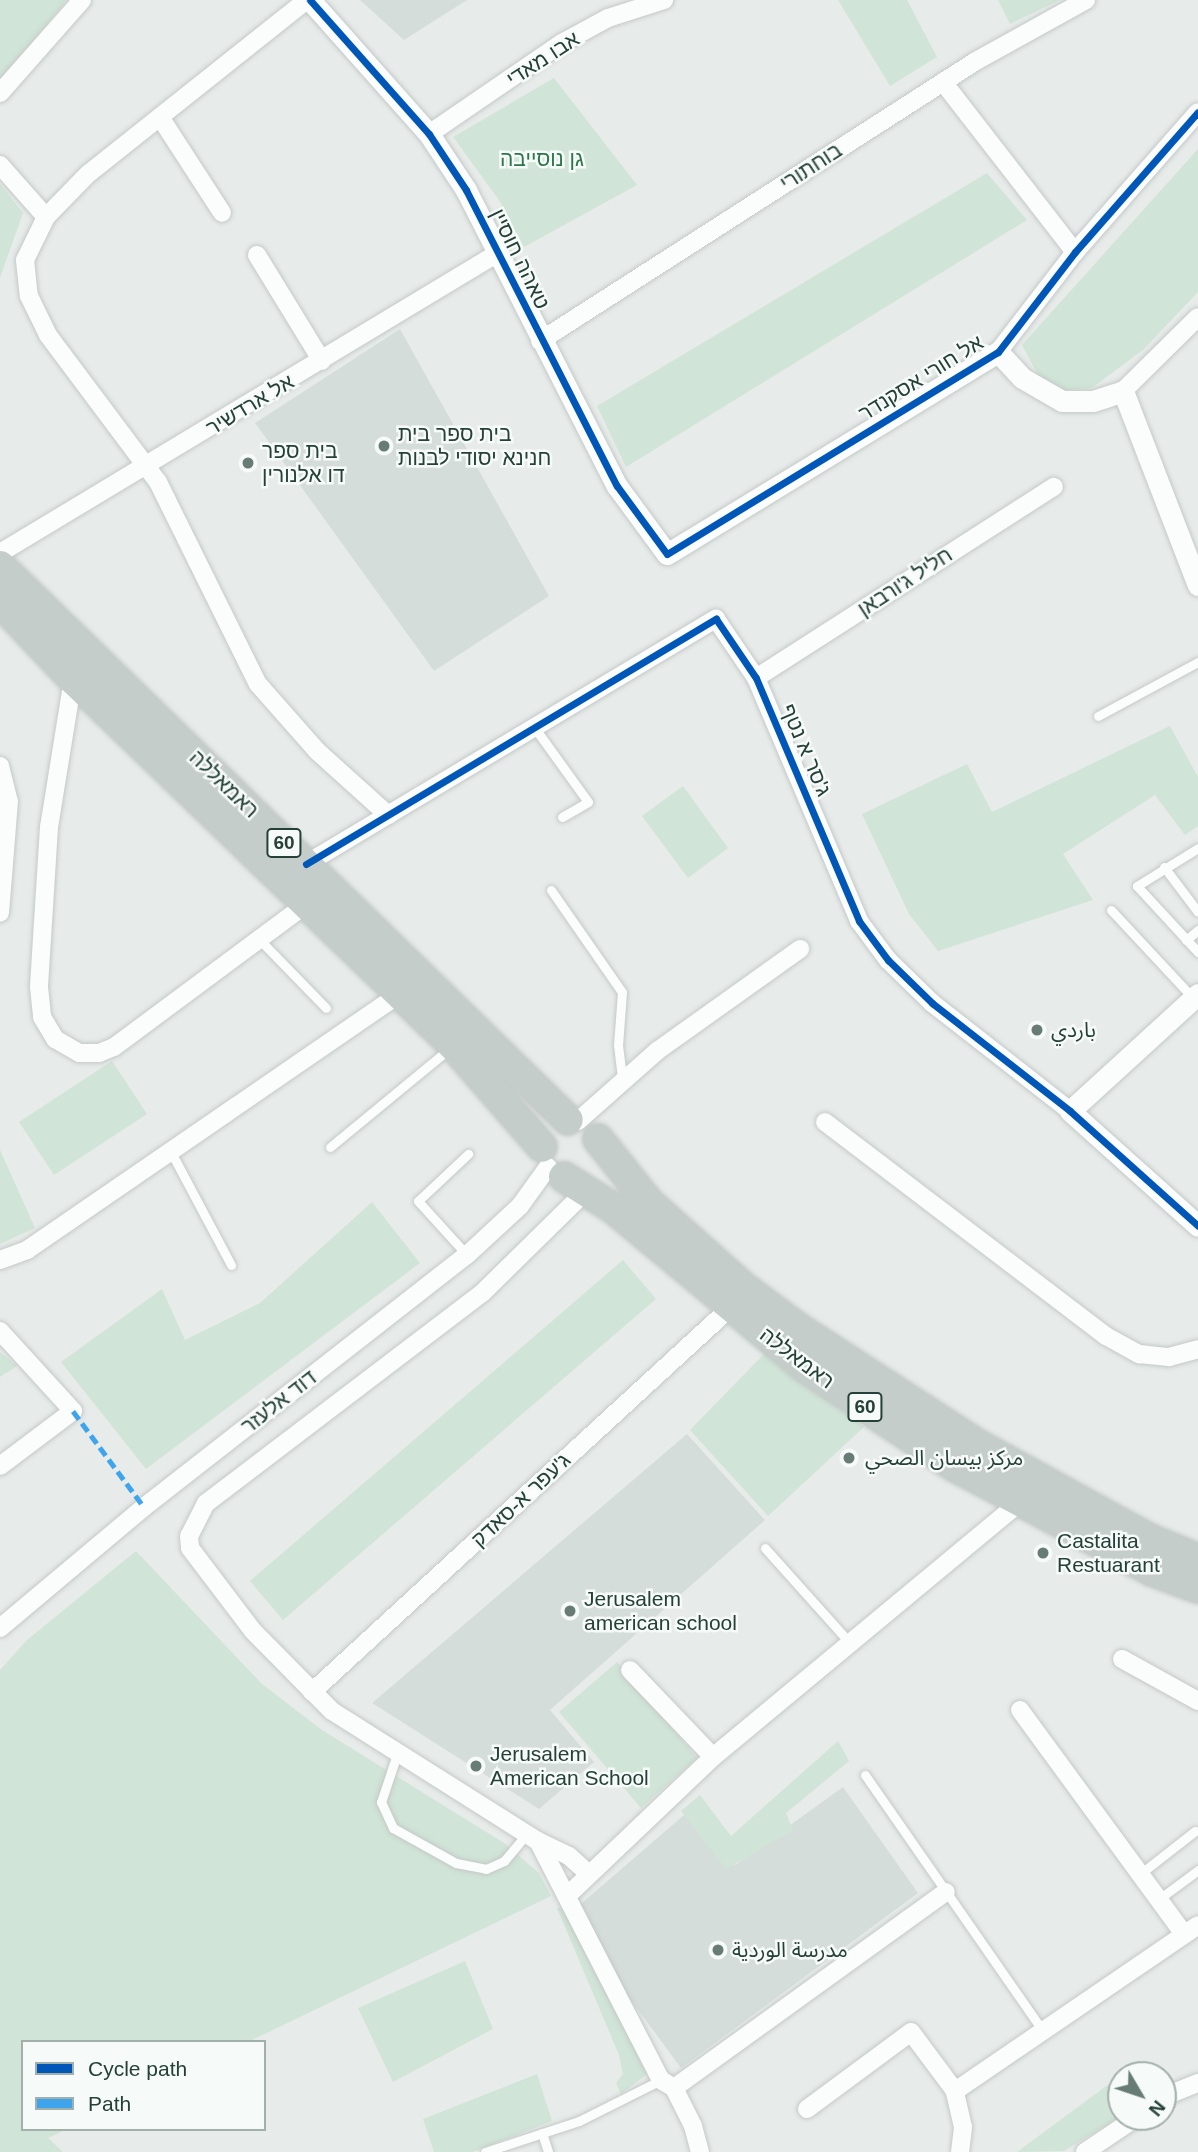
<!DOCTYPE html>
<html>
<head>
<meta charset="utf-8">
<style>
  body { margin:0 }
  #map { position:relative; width:1198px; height:2152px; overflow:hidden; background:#e7ecea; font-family:Arial,"Noto Sans Arabic",Heebo,sans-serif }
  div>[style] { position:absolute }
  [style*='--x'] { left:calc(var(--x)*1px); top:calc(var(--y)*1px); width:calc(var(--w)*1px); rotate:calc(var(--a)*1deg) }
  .built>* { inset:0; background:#d5ddda }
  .green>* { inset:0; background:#d0e4d7 }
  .roads { filter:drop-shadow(0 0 2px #c4c9c7) drop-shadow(0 0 2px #c4c9c7) }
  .service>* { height:9px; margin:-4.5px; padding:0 4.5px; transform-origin:4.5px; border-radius:4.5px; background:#fbfcfc }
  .minor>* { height:18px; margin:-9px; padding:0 9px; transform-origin:9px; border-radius:9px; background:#fbfcfc }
  .tertiary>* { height:21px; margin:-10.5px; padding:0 10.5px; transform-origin:10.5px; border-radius:10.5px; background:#fbfcfc }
  .trunk>* { height:30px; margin:-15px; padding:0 15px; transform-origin:15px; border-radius:15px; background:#c5cdca }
  .quiet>* { height:5px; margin-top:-2.5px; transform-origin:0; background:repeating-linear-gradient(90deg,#3ea4ec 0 10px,transparent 0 15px) }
  .cycleway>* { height:7px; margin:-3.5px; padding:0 3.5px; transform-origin:3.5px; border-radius:3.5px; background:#0057b8 }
  .dots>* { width:19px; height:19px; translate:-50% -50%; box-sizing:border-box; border:4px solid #f6faf8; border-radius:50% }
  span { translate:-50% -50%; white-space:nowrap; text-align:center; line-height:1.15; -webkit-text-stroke:5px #f6faf8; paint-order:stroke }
  .shield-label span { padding:2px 5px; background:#f6faf8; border:2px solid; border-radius:5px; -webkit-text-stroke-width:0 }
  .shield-label { font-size:19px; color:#244038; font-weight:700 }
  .street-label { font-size:21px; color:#244038 }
  .park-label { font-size:21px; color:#2e7649 }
  .poi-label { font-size:21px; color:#244038 }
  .left { translate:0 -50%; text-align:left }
  .legend { position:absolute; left:21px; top:2040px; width:245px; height:91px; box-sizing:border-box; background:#f6faf8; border:2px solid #a2b0ab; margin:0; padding:9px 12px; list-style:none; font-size:21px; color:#244038 }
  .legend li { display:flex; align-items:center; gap:14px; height:35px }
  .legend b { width:35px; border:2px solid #a2b0ab }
  .north { position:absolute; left:1107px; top:2061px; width:70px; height:70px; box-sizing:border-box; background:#f6faf8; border:2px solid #a2b0ab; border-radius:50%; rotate:129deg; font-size:19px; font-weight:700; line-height:28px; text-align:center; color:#244038 }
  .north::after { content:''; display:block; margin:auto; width:24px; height:32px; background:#687c76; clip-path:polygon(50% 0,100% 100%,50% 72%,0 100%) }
</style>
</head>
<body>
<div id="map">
  <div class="built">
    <i style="clip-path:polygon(360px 0,467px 0,404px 40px)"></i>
    <i style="clip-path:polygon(400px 329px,549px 596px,434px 671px,255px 423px)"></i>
    <i style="clip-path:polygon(687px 1434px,765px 1520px,550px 1710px,594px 1762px,539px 1809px,372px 1703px)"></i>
    <i style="clip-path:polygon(843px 1787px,918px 1893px,681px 2068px,568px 1915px,691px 1809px,735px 1865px)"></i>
  </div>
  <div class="green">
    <i style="clip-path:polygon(0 0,67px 0,0 80px)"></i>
    <i style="clip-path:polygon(838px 0,907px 0,937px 57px,890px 86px)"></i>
    <i style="clip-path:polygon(998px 0,1060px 0,1010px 24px)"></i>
    <i style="clip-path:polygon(554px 78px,637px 185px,524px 247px,499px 200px,453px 137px)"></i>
    <i style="clip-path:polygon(1198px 149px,1198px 292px,1144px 349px,1092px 388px,1062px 390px,1038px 375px,1022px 345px)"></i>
    <i style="clip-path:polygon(987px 173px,1027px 220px,626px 467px,597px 406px)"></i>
    <i style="clip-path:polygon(0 184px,23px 213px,0 278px)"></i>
    <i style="clip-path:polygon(1170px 726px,1198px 777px,1198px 826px,1185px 835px,1155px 795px,1063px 854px,1093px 900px,938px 951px,909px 914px,862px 814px,967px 764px,992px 812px)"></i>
    <i style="clip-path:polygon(683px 786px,728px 848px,688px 878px,642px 816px)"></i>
    <i style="clip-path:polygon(112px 1061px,147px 1114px,54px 1175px,19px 1122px)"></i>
    <i style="clip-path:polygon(0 1150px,35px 1228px,0 1244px)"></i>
    <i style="clip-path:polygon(372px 1202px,420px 1263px,146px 1469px,61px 1362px,162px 1289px,185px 1340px,260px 1303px)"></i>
    <i style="clip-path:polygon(623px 1260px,656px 1299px,283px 1620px,250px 1581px)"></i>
    <i style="clip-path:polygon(0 1352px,17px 1366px,0 1377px)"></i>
    <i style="clip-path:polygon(766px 1352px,864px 1427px,768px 1516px,690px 1430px)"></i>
    <i style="clip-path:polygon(136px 1551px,262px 1684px,322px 1730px,504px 1843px,539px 1873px,551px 1896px,248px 2042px,23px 2042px,23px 2129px,67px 2129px,48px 2138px,63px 2152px,0 2152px,0 1670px,27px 1640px)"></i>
    <i style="clip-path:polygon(617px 1662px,697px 1758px,641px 1808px,559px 1712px)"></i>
    <i style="clip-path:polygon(838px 1741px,849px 1761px,786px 1813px,793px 1830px,726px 1869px,681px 1811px,700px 1795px,731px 1836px)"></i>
    <i style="clip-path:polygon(557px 1908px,567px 1908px,647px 2074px,621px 2094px,616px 2083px,623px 2074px,619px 2055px)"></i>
    <i style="clip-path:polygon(465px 1961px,493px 2029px,393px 2082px,358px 2008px)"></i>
    <i style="clip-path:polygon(537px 2074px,552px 2121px,473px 2152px,434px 2152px,423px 2119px)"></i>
    <i style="clip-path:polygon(1121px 2075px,1121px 2116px,1064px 2151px,1017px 2152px)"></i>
  </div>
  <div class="roads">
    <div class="service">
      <i style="--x:1098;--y:716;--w:114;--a:-28.4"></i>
      <i style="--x:534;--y:727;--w:92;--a:54.2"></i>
      <i style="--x:588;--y:802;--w:30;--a:150"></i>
      <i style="--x:1198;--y:848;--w:72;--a:148.1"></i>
      <i style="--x:1137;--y:886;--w:90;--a:47.3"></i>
      <i style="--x:1164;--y:867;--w:56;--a:52.9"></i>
      <i style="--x:551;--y:890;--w:124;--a:55.2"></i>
      <i style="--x:622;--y:992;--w:53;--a:94.3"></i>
      <i style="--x:618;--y:1045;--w:33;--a:83"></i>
      <i style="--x:1111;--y:910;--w:120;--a:47"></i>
      <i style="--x:259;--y:939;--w:96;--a:45.8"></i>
      <i style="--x:1186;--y:940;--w:16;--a:-40"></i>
      <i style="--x:330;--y:1147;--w:156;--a:-39.5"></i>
      <i style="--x:171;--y:1152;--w:128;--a:62"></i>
      <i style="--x:467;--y:1255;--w:73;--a:-132.2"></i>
      <i style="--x:418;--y:1201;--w:69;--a:-43.2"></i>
      <i style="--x:765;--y:1548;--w:127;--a:48.2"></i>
      <i style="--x:398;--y:1751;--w:54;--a:108.4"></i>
      <i style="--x:381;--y:1802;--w:29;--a:65"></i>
      <i style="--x:393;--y:1828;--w:72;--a:29.1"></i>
      <i style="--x:456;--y:1863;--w:31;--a:11"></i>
      <i style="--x:486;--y:1869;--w:20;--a:-24"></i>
      <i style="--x:504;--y:1861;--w:35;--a:-50"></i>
      <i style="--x:865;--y:1775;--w:310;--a:55.2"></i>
      <i style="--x:1140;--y:1874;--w:70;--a:-38"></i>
      <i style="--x:1159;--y:1899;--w:49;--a:-36.6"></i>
      <i style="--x:542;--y:2133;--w:20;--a:72"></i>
      <i style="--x:485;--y:2152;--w:99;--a:-18.3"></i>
      <i style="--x:579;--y:2121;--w:92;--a:-26.6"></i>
    </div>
    <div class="minor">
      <i style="--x:943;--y:82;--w:215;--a:52.2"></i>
      <i style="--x:0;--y:93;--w:124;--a:-48.6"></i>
      <i style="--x:160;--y:117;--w:114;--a:57.1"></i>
      <i style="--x:429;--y:134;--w:161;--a:-34.4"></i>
      <i style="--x:562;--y:43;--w:52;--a:-28.5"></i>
      <i style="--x:608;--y:18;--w:59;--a:-17.8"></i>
      <i style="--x:0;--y:165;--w:69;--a:48.5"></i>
      <i style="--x:46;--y:217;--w:60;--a:-45.7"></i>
      <i style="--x:88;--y:174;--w:280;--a:-38.5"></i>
      <i style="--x:46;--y:217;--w:48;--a:116"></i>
      <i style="--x:25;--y:260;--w:36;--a:84"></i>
      <i style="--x:29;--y:296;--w:43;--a:64"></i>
      <i style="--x:48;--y:335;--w:184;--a:53.2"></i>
      <i style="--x:158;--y:482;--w:225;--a:63.7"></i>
      <i style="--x:258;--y:684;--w:89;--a:48.6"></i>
      <i style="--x:317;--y:751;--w:96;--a:42"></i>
      <i style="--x:257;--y:255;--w:124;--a:58.5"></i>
      <i style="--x:540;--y:341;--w:518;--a:-32.71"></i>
      <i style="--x:976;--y:61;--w:126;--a:-29"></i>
      <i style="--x:998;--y:352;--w:126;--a:-52.4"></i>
      <i style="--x:1075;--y:252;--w:186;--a:-48.7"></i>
      <i style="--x:1123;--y:391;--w:105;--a:-44.6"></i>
      <i style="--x:0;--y:553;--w:581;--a:-31.07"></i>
      <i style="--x:756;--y:678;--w:354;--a:-32.7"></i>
      <i style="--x:73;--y:679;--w:150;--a:99.2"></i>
      <i style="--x:49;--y:827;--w:160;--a:93.6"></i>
      <i style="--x:39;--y:987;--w:30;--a:84"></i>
      <i style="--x:42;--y:1017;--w:26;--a:59"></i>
      <i style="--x:55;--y:1039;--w:28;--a:30"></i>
      <i style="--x:79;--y:1053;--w:20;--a:0"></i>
      <i style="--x:99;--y:1053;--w:16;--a:-22"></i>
      <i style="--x:114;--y:1047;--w:242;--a:-36.6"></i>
      <i style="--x:0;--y:766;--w:36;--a:76"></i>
      <i style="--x:9;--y:801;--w:112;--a:94.6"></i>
      <i style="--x:306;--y:864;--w:478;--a:-30.9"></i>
      <i style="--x:716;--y:619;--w:71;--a:55.9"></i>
      <i style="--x:756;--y:678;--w:264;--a:67"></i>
      <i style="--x:859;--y:921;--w:49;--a:53.4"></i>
      <i style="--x:888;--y:960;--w:62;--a:44.3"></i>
      <i style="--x:932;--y:1003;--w:175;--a:38"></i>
      <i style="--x:578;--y:1121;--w:106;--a:-41.5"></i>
      <i style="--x:657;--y:1051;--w:176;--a:-35.5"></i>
      <i style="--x:825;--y:1122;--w:353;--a:37.3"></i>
      <i style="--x:1106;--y:1336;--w:38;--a:29"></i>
      <i style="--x:1139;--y:1354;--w:30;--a:6"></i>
      <i style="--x:1169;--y:1357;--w:30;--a:-15"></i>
      <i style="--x:588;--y:1189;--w:148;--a:135.5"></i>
      <i style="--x:482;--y:1293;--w:347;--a:142.7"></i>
      <i style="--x:206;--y:1503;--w:37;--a:117"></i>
      <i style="--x:189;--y:1536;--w:12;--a:85"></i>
      <i style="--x:190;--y:1548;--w:104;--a:52.8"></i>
      <i style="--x:253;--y:1631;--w:112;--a:45.4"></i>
      <i style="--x:332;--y:1711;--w:244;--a:32.3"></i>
      <i style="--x:538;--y:1841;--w:34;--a:26"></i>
      <i style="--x:569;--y:1856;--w:27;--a:42"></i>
      <i style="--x:0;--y:1260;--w:29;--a:-20"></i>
      <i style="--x:27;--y:1250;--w:454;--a:-34.5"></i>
      <i style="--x:0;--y:1331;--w:108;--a:47.6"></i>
      <i style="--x:73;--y:1411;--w:91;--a:143"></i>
      <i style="--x:0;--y:1628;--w:188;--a:-40"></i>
      <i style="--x:144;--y:1507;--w:410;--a:-38"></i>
      <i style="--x:467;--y:1255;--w:72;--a:-42.8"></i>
      <i style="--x:520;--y:1206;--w:48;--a:-54.3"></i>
      <i style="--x:1122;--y:1659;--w:87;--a:28.9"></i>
      <i style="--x:630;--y:1670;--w:120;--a:46.3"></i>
      <i style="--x:312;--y:1692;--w:569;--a:-42.58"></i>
      <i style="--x:1020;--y:1710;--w:278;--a:53.8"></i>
      <i style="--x:538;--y:1841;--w:269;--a:62.8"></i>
      <i style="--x:661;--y:2080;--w:15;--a:32"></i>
      <i style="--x:674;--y:2088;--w:42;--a:63.4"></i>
      <i style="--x:693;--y:2126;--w:27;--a:75"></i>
      <i style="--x:567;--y:1896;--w:202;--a:-43.6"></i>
      <i style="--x:713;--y:1757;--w:400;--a:-39.7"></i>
      <i style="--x:674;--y:2088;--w:335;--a:-35.8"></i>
      <i style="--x:1163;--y:2097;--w:38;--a:-22"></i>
      <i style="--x:807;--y:2109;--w:129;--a:-36.5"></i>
      <i style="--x:911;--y:2032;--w:74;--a:53.3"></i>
      <i style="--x:960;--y:2152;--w:25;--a:-83"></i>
      <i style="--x:963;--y:2127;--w:37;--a:-103"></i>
      <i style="--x:955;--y:2091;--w:294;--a:-34.3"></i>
      <i style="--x:1085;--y:2152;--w:63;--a:-33.9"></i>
    </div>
    <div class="tertiary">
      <i style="--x:310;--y:0;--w:179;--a:48.4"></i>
      <i style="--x:429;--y:134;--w:67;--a:56.5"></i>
      <i style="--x:466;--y:190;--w:332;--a:63"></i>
      <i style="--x:617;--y:486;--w:84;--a:53.7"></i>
      <i style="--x:667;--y:554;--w:388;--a:-31.4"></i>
      <i style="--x:998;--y:352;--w:35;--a:47"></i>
      <i style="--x:1022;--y:378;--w:46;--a:29.9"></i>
      <i style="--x:1062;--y:401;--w:31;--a:0"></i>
      <i style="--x:1093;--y:401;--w:32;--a:-18"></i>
      <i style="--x:1123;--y:391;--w:208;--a:68.9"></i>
      <i style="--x:1198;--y:994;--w:173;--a:137.6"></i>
      <i style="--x:1070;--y:1111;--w:172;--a:41.9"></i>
    </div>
    <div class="trunk">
      <i style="--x:0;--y:566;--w:793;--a:44.29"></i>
      <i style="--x:0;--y:602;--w:106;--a:46.5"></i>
      <i style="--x:73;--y:679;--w:528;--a:43.92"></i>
      <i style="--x:453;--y:1045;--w:135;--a:48.9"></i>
      <i style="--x:598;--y:1139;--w:82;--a:51.4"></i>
      <i style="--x:649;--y:1203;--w:126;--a:41.8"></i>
      <i style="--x:743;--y:1287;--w:69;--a:36.7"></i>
      <i style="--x:798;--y:1328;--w:217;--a:33"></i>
      <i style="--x:980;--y:1446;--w:193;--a:28.8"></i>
      <i style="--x:1149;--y:1539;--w:53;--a:22.2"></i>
      <i style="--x:564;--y:1177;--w:58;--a:32.3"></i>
      <i style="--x:613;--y:1208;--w:247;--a:39.7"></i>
      <i style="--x:803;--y:1366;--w:181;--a:33.5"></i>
      <i style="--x:954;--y:1466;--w:224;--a:27.9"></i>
      <i style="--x:1152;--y:1571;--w:49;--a:20.3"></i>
    </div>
  </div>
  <div class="quiet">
    <i style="--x:73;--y:1411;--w:119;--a:53.5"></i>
  </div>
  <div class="cycleway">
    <i style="--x:310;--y:0;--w:179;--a:48.4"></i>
    <i style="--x:429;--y:134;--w:67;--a:56.5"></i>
    <i style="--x:466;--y:190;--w:332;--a:63"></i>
    <i style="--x:617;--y:486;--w:84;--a:53.7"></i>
    <i style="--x:667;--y:554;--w:388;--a:-31.4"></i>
    <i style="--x:998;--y:352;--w:126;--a:-52.4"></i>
    <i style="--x:1075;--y:252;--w:186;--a:-48.7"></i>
    <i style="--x:306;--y:864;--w:478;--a:-30.9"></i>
    <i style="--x:716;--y:619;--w:71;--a:55.9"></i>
    <i style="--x:756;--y:678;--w:264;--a:67"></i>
    <i style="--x:859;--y:921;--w:49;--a:53.4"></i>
    <i style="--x:888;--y:960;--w:62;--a:44.3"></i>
    <i style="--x:932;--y:1003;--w:175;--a:38"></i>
    <i style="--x:1070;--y:1111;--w:172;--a:41.9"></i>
  </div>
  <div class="dots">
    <i style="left:384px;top:446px;background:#687c76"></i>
    <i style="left:248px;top:463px;background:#687c76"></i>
    <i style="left:1037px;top:1030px;background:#687c76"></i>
    <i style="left:849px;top:1458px;background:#687c76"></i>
    <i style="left:1043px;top:1553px;background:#687c76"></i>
    <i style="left:570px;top:1611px;background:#687c76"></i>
    <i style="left:476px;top:1766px;background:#687c76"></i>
    <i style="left:718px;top:1950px;background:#687c76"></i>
  </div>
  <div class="shield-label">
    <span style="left:284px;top:843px">60</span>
    <span style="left:865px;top:1407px">60</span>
  </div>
  <div class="street-label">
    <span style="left:543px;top:59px;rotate:-33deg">אבו מאדי</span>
    <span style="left:811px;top:167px;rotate:-33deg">בוחתורי</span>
    <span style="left:520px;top:259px;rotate:64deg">טאהה חוסיין</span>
    <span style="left:921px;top:378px;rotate:-32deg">אל חורי אסקנדר</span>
    <span style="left:250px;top:405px;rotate:-31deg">אל ארדשיר</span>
    <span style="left:905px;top:582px;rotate:-33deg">חליל ג'ורבאן</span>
    <span style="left:806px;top:750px;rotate:67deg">ג'סר א נטף</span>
    <span style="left:224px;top:784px;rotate:44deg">ראמאללה</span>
    <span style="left:797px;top:1358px;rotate:37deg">ראמאללה</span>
    <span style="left:279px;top:1402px;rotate:-38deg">דוד אלעזר</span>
    <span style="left:521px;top:1500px;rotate:-43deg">ג'עפר א-סאדק</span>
  </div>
  <div class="park-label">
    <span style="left:542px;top:159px">גן נוסייבה</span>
  </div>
  <div class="poi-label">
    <span class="left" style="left:398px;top:446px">בית ספר בית<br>חנינא יסודי לבנות</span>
    <span class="left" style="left:262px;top:463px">בית ספר<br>דו אלנורין</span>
    <span class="left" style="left:1051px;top:1030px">باردي</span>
    <span class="left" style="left:865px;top:1458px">مركز بيسان الصحي</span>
    <span class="left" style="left:1057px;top:1553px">Castalita<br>Restuarant</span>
    <span class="left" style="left:584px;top:1611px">Jerusalem<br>american school</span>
    <span class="left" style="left:490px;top:1766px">Jerusalem<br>American School</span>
    <span class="left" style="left:732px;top:1950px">مدرسة الوردية</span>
  </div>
  <ul class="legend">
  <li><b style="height:9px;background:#0057b8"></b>Cycle path</li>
  <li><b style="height:9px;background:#3ea4ec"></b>Path</li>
  </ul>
  <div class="north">N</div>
</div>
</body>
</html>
